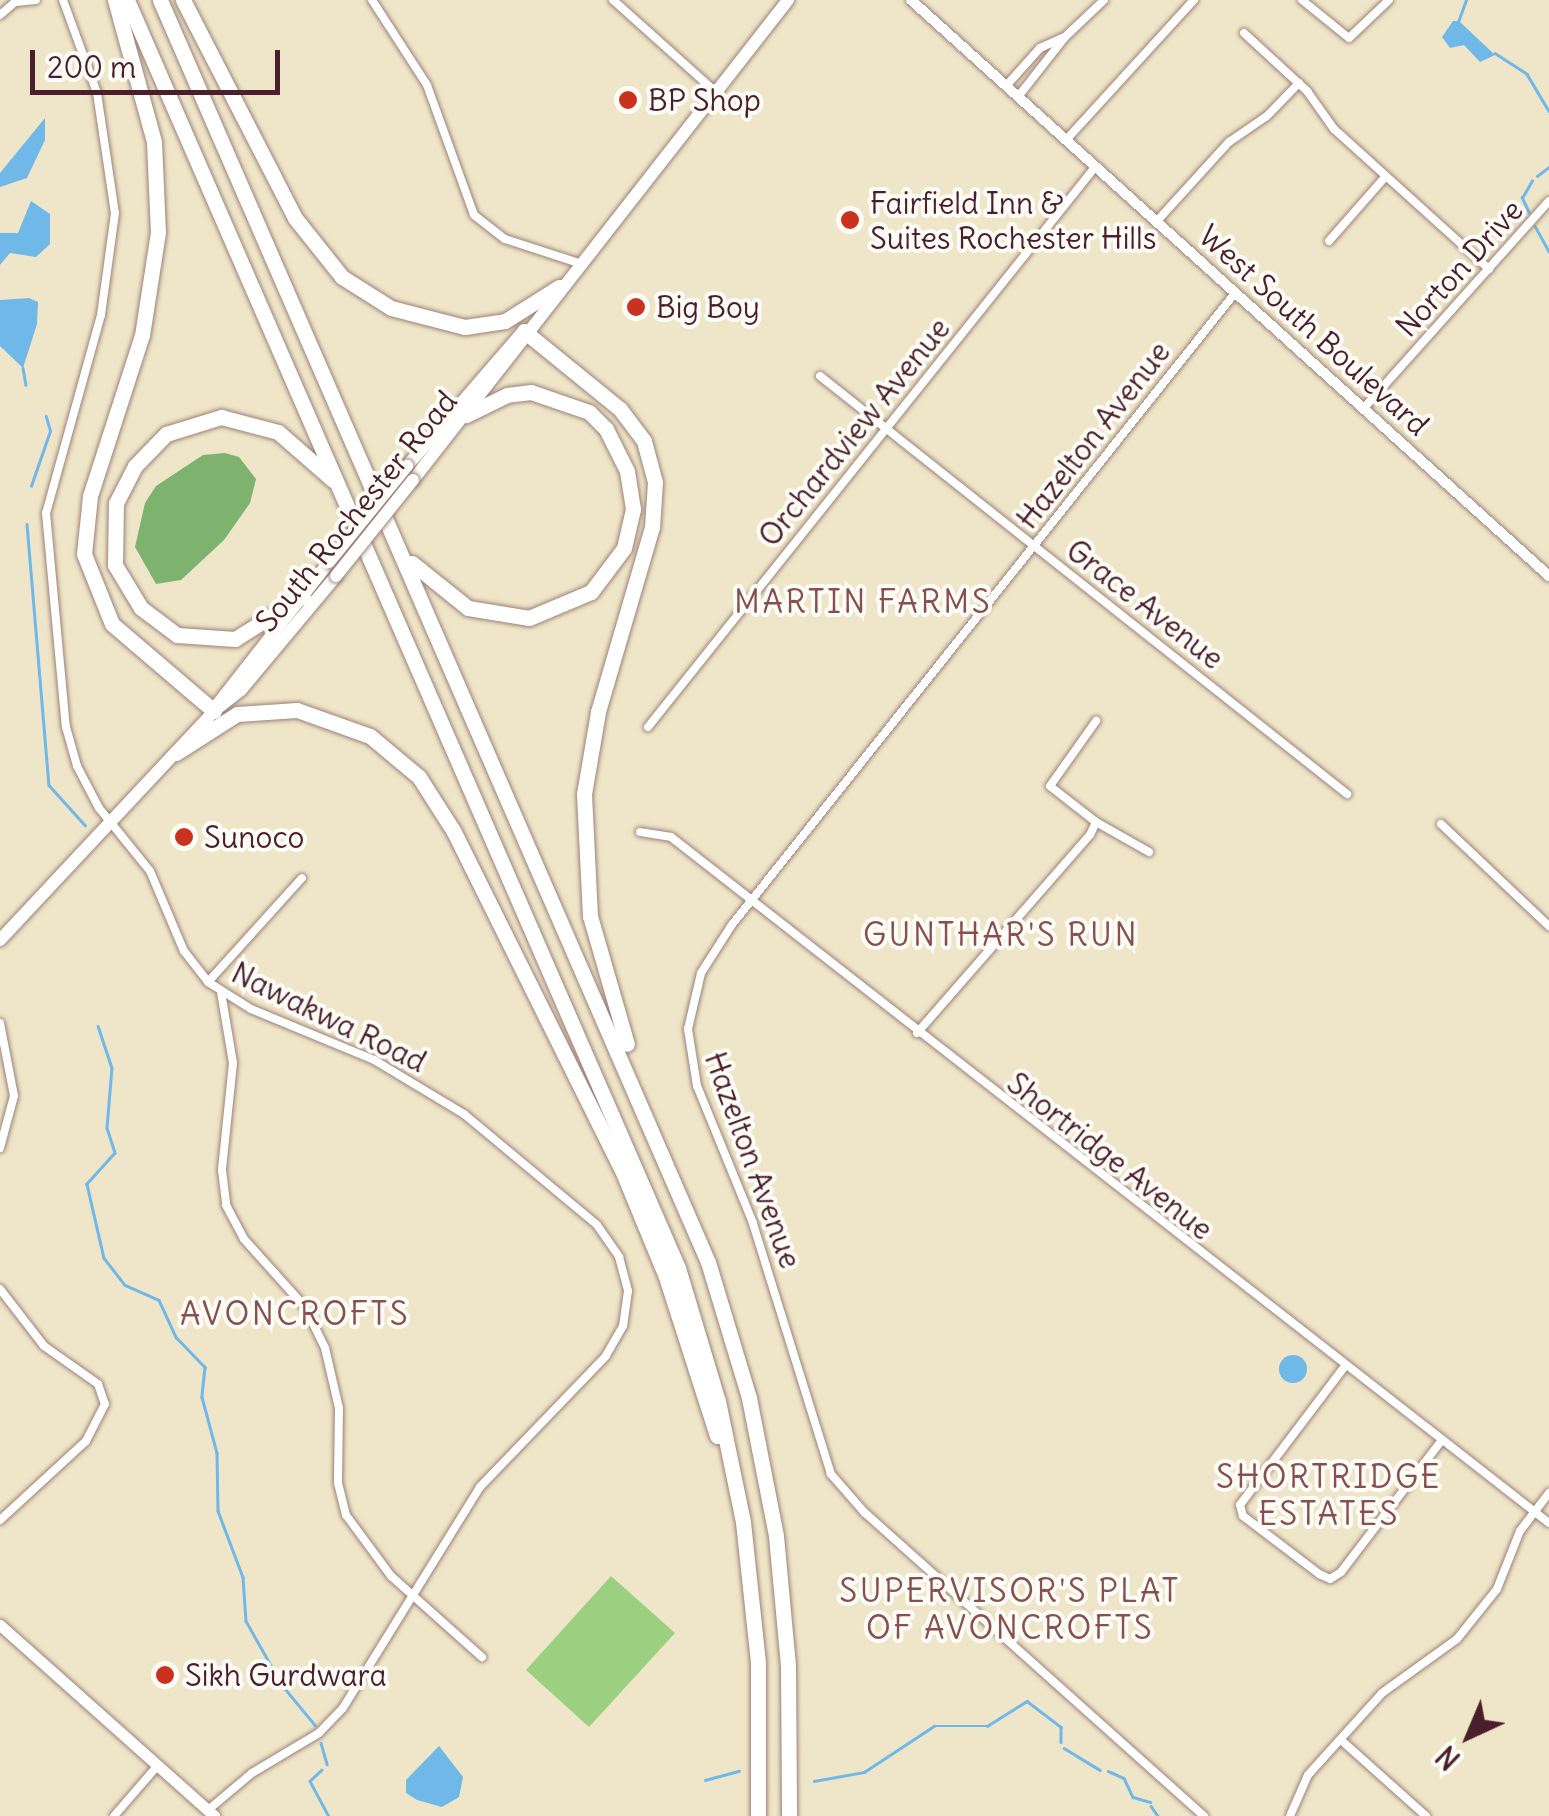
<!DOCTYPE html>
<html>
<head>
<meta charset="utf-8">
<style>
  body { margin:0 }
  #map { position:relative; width:1549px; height:1816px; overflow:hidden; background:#efe5c8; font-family:Delius,sans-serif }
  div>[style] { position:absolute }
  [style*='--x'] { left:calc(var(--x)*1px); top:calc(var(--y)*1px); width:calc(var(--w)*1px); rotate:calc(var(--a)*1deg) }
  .green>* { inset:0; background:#9cd081 }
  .forest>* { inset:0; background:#7db26f }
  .water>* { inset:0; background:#70b8e8 }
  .round { border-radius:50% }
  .stream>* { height:2.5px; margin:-1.25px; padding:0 1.25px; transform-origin:1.25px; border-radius:1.25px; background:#70b8e8 }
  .roads { filter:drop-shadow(0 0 2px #9c827a) drop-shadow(0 0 2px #9c827a) }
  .minor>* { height:8px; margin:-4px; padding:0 4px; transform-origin:4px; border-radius:4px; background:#fff }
  .tertiary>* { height:10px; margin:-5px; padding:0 5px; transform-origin:5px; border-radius:5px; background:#fff }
  .secondary>* { height:11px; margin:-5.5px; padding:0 5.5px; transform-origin:5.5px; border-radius:5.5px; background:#fff }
  .primary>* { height:12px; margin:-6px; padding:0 6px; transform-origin:6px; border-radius:6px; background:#fff }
  .motorway>* { height:15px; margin:-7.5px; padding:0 7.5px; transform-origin:7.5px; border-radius:7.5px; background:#fff }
  .bridges { filter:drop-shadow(0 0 2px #9c827a) drop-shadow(0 0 2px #9c827a) }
  .primary-bridge>* { height:12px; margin:-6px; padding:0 6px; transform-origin:6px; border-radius:6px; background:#fff }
  .dots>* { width:28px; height:28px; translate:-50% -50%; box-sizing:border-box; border:5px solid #fdfcf7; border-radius:50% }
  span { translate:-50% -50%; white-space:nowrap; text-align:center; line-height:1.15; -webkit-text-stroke:8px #fdfcf7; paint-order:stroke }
  .poi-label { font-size:30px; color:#4a1f2b }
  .left { translate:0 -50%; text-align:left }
  .street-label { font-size:30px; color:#4a1f2b }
  .neighbourhood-label { font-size:32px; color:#87504f; letter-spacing:2.5px }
  .north { position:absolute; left:1419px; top:1686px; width:100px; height:100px; -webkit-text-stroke:8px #fdfcf7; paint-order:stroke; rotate:224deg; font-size:28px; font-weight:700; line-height:40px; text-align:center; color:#4a1f2b }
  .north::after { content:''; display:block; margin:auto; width:35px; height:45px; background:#4a1f2b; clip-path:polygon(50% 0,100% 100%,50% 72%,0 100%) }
  .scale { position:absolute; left:30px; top:50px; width:250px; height:45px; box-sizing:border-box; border:5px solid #4a1f2b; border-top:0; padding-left:12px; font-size:30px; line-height:35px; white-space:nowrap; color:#4a1f2b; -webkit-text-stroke:8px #fdfcf7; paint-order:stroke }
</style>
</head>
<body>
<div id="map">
  <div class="green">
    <i style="clip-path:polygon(611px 1576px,675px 1633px,589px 1727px,526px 1670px)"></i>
  </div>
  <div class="forest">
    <i style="clip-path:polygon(225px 453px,239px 457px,256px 479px,250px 503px,224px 540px,181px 580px,156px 584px,135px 547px,145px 503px,156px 486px,203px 455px)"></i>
  </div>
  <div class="water">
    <i style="clip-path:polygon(1453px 21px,1459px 21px,1495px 55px,1480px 62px,1464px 45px,1450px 48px,1442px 37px)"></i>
    <i style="clip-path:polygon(45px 118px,45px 140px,27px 178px,0 187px,0 173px)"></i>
    <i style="clip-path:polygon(31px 201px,50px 214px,50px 244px,36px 257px,10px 253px,0 265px,0 233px,18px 233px)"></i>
    <i style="clip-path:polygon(29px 298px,38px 302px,37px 324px,23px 368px,0 346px,0 300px)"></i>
    <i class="round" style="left:1279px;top:1355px;width:28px;height:28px"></i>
    <i style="clip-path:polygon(439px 1746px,463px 1777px,459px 1797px,442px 1807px,417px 1800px,406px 1793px,406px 1780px)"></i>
  </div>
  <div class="stream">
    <i style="--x:1458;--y:22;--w:23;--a:-70"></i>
    <i style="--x:1495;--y:53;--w:38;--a:33"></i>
    <i style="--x:1527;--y:74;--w:43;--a:59.3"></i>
    <i style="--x:1537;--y:176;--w:15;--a:-37"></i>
    <i style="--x:1529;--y:213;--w:17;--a:-115"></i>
    <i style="--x:1522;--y:198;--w:20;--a:-60"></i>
    <i style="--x:1535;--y:226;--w:29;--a:61"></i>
    <i style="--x:23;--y:368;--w:17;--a:80"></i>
    <i style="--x:31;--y:486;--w:58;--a:-70.9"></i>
    <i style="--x:50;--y:431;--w:15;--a:-106"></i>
    <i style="--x:27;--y:524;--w:262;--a:85.2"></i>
    <i style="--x:49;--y:785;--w:54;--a:48"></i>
    <i style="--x:98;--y:1026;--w:44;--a:71.6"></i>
    <i style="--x:112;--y:1068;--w:60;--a:94.8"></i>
    <i style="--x:107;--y:1128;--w:26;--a:72"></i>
    <i style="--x:115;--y:1153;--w:42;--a:132.1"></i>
    <i style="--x:87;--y:1184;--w:76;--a:77.1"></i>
    <i style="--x:104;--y:1258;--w:34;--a:52"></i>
    <i style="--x:125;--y:1285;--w:37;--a:24"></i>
    <i style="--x:159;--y:1300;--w:41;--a:65.3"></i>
    <i style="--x:176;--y:1337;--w:42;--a:46"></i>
    <i style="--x:205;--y:1367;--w:30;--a:96"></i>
    <i style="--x:202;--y:1397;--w:58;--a:75"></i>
    <i style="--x:217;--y:1453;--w:58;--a:89"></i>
    <i style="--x:218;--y:1511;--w:71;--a:69.3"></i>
    <i style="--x:243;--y:1577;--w:44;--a:86.1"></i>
    <i style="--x:246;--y:1621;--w:73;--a:60.6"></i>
    <i style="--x:282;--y:1685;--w:52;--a:50.5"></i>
    <i style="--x:321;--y:1743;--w:22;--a:74"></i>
    <i style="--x:1064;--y:1748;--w:42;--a:31.4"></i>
    <i style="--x:322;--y:1770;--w:16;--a:137"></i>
    <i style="--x:310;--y:1781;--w:40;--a:62"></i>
    <i style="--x:1108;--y:1771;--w:17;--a:24"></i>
    <i style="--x:1124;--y:1778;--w:21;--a:65"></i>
    <i style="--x:1133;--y:1797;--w:18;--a:16"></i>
    <i style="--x:705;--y:1780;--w:35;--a:-15"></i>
    <i style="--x:814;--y:1781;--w:51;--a:-10.2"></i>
    <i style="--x:864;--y:1772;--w:84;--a:-33.3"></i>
    <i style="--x:934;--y:1726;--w:53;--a:0"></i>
    <i style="--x:987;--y:1726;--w:47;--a:-32"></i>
    <i style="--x:1027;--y:1701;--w:43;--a:37.4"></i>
    <i style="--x:1061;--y:1727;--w:15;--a:90"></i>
    <i style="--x:1151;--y:1806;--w:12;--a:55"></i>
  </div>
  <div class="roads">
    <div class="minor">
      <i style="--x:63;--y:0;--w:99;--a:69.9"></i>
      <i style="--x:97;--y:93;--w:121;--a:81.5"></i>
      <i style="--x:115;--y:213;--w:103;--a:97.8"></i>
      <i style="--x:101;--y:315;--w:205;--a:105.5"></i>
      <i style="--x:46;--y:513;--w:215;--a:84.7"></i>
      <i style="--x:66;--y:727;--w:41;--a:74.2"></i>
      <i style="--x:77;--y:766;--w:47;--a:62.4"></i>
      <i style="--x:99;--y:808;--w:81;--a:51"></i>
      <i style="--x:150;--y:871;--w:87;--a:67"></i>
      <i style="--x:184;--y:951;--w:39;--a:52"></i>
      <i style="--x:208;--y:982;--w:51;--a:32.1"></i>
      <i style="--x:251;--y:1009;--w:133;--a:22.5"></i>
      <i style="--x:374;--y:1060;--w:105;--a:31"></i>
      <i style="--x:464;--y:1114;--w:173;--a:39.8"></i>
      <i style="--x:597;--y:1225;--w:39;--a:55"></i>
      <i style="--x:619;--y:1257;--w:35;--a:75"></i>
      <i style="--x:628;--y:1291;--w:35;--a:98"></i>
      <i style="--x:623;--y:1326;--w:34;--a:120"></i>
      <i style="--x:606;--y:1356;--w:182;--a:133.9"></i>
      <i style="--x:480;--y:1487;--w:260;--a:121.8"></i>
      <i style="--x:343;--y:1708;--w:35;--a:134"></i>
      <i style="--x:319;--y:1733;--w:78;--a:149.2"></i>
      <i style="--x:252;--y:1773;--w:57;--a:139.9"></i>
      <i style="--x:372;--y:0;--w:101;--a:57.1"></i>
      <i style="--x:427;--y:85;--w:138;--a:70.1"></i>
      <i style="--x:474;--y:215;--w:39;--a:38"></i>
      <i style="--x:505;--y:239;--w:78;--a:18"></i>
      <i style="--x:613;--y:0;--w:138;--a:41.8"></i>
      <i style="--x:1302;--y:0;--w:60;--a:39"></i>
      <i style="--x:1349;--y:38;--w:55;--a:-43.5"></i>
      <i style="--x:16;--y:2;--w:20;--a:-6"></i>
      <i style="--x:0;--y:15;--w:23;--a:-41"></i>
      <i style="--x:1244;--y:33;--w:86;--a:42.6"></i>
      <i style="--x:1307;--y:91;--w:47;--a:54.6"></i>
      <i style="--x:1334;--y:129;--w:209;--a:42.1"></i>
      <i style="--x:1065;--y:37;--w:54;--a:-43.5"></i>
      <i style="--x:1006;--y:86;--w:51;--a:-48.2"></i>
      <i style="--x:1040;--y:48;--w:27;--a:-24"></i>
      <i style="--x:1065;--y:37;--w:76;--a:128.1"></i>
      <i style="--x:1066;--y:140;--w:190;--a:-47.6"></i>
      <i style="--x:1157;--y:221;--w:107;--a:-47.7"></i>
      <i style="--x:1229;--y:142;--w:46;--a:-34.4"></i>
      <i style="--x:1267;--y:116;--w:46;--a:-45.9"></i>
      <i style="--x:1329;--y:241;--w:86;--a:-48.8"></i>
      <i style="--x:820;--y:376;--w:673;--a:38.42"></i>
      <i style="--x:1363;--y:409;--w:279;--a:-48.2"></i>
      <i style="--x:648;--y:727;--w:717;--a:-51.4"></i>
      <i style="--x:1096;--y:822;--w:61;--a:29.5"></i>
      <i style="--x:1441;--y:824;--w:149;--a:43.4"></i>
      <i style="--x:640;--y:832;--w:31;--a:9"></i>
      <i style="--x:671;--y:837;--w:1114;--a:38"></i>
      <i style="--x:208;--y:982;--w:140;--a:-47.9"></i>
      <i style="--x:221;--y:992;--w:72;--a:80.4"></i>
      <i style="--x:233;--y:1063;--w:108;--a:95.9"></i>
      <i style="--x:222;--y:1170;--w:35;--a:83"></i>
      <i style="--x:226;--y:1205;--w:38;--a:62"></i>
      <i style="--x:244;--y:1239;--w:91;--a:48.1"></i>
      <i style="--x:305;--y:1307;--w:46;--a:64"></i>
      <i style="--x:325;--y:1348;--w:62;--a:76.9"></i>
      <i style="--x:339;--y:1408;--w:75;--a:90.8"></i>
      <i style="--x:338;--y:1483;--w:33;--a:76"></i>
      <i style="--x:346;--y:1515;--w:76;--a:53.6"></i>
      <i style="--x:391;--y:1576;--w:122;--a:41.7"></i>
      <i style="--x:0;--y:1023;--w:74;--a:79.1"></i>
      <i style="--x:14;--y:1096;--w:54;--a:105.1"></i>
      <i style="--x:917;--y:1033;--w:263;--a:-48.9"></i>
      <i style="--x:1090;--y:835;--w:14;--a:-65"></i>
      <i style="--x:1096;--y:822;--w:58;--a:-142"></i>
      <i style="--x:1050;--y:786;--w:80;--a:-54.7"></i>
      <i style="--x:0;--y:1289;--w:72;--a:52.3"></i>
      <i style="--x:44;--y:1346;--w:66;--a:35.1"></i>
      <i style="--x:98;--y:1384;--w:21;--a:71"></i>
      <i style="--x:105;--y:1404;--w:42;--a:117.2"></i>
      <i style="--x:86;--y:1441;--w:117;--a:137.4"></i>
      <i style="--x:1345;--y:1366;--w:174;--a:127.1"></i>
      <i style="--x:1240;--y:1505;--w:11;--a:75"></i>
      <i style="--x:1243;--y:1516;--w:96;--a:37.3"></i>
      <i style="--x:1319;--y:1574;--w:12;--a:24"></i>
      <i style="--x:1330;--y:1579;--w:13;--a:-32"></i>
      <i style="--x:1341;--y:1572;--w:166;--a:-52.6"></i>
      <i style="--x:1341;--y:1740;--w:114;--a:41.8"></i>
      <i style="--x:114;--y:1816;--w:67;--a:-49.2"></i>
      <i style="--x:1204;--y:1816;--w:455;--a:-138.2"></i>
      <i style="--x:865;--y:1513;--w:52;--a:-131.1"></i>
      <i style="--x:831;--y:1474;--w:263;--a:-107.3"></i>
      <i style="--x:753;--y:1223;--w:148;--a:-112.2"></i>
      <i style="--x:697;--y:1086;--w:58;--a:-99"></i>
      <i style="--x:688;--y:1029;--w:57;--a:-76.9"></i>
      <i style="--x:701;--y:973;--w:56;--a:-57.4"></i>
      <i style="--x:731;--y:926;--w:809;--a:-51.47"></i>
      <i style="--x:1290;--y:1816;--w:45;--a:-66.3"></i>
      <i style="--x:1308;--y:1775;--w:110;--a:-47.9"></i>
      <i style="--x:1382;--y:1693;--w:92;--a:-35.8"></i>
      <i style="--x:1457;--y:1639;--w:64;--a:-51.3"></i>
      <i style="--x:1497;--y:1589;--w:62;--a:-68.4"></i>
      <i style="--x:1520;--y:1531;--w:48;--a:-52.7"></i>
    </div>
    <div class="tertiary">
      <i style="--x:911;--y:0;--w:860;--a:42.08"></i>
    </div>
    <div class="secondary">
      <i style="--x:0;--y:1625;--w:287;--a:41.7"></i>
    </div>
    <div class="primary">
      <i style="--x:407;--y:466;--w:176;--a:-49.2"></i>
      <i style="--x:413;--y:480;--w:609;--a:-52"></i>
      <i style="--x:217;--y:705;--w:182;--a:-51.9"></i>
      <i style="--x:0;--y:940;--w:313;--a:-46.9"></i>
      <i style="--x:214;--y:711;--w:34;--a:-38"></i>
      <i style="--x:241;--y:690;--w:148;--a:-50.2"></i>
    </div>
    <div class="motorway">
      <i style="--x:115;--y:0;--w:147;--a:74.6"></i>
      <i style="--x:154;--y:142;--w:90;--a:87.5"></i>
      <i style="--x:158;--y:232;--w:104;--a:98.8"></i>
      <i style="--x:142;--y:335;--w:169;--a:107.9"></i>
      <i style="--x:90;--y:496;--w:58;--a:95.9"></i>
      <i style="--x:84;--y:554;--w:75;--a:68.2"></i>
      <i style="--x:112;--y:624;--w:134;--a:40.5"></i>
      <i style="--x:127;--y:0;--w:1383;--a:66.51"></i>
      <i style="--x:678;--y:1268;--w:139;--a:73.3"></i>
      <i style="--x:718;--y:1401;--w:124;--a:78.3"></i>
      <i style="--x:743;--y:1522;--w:142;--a:83.9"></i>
      <i style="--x:758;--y:1663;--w:153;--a:90"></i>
      <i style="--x:160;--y:0;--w:1376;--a:66.53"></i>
      <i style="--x:708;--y:1262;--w:142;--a:73.2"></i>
      <i style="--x:749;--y:1398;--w:141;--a:78.9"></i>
      <i style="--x:776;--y:1536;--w:130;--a:84.7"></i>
      <i style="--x:788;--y:1665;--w:151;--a:89.6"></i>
      <i style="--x:183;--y:0;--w:245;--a:62.8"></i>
      <i style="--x:295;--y:218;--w:75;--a:51.5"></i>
      <i style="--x:342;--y:277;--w:58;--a:32.3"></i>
      <i style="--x:391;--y:308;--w:76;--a:14.4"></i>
      <i style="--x:465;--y:327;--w:40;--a:-8.5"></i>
      <i style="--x:505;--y:321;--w:64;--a:-32.2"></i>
      <i style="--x:524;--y:331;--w:124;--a:39.1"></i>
      <i style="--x:620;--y:409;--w:40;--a:53"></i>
      <i style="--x:644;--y:441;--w:42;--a:75"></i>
      <i style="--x:655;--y:482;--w:45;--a:93.8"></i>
      <i style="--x:652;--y:527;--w:193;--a:106.3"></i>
      <i style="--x:598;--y:712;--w:83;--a:99.7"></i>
      <i style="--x:584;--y:794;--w:122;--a:87.2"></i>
      <i style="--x:590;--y:916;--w:133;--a:73.9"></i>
      <i style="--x:412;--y:563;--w:72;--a:38.8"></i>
      <i style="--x:468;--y:608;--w:62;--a:9.3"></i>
      <i style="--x:529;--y:618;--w:67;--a:-22.8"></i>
      <i style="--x:591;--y:592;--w:55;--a:-53.1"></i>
      <i style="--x:624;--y:548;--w:40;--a:-77"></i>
      <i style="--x:633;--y:509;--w:38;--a:-99"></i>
      <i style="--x:627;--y:471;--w:47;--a:-116.6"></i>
      <i style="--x:606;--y:429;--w:24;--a:-135"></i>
      <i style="--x:589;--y:412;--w:61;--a:-161"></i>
      <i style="--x:531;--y:392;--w:24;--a:173"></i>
      <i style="--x:507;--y:395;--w:46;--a:154"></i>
      <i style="--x:303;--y:596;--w:80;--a:147.7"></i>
      <i style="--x:235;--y:639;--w:58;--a:-176.1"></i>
      <i style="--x:177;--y:635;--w:45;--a:-143.1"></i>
      <i style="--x:141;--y:608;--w:50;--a:-121.2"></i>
      <i style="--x:115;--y:565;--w:62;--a:-89.1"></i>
      <i style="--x:116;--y:503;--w:42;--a:-62.8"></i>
      <i style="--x:135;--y:466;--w:45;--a:-45.9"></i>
      <i style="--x:166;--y:434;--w:58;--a:-17.2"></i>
      <i style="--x:221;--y:417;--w:59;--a:14.7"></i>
      <i style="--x:278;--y:432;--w:73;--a:41.1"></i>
      <i style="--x:176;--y:753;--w:72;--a:-32.6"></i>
      <i style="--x:237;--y:714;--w:60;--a:-3.8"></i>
      <i style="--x:297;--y:710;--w:77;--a:19.6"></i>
      <i style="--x:370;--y:736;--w:64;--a:39.9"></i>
      <i style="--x:419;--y:777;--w:65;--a:57.5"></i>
      <i style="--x:454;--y:832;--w:383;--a:63.6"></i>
      <i style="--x:624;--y:1175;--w:110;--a:67.6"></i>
      <i style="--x:666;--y:1277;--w:167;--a:72.2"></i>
    </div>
  </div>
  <div class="bridges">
    <div class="primary-bridge">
      <i style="--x:329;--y:562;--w:124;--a:-50.9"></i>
      <i style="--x:336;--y:576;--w:123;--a:-51.3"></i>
    </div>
  </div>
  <div class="dots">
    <i style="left:628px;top:100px;background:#c8321e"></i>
    <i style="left:850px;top:220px;background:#c8321e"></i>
    <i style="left:636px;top:307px;background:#c8321e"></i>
    <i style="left:184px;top:837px;background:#c8321e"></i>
    <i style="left:165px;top:1675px;background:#c8321e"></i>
  </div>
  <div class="poi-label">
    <span class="left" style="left:648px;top:100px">BP Shop</span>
    <span class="left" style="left:870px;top:220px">Fairfield Inn &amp;<br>Suites Rochester Hills</span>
    <span class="left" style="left:656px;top:307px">Big Boy</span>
    <span class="left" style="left:204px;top:837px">Sunoco</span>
    <span class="left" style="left:185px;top:1675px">Sikh Gurdwara</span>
  </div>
  <div class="street-label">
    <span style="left:1459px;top:268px;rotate:-48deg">Norton Drive</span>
    <span style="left:1314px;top:330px;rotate:42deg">West South Boulevard</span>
    <span style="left:854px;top:432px;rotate:-51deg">Orchardview Avenue</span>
    <span style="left:1093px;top:435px;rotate:-52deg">Hazelton Avenue</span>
    <span style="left:356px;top:511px;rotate:-51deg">South Rochester Road</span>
    <span style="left:1145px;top:604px;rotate:38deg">Grace Avenue</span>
    <span style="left:329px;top:1017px;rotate:26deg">Nawakwa Road</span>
    <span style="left:1110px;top:1156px;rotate:38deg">Shortridge Avenue</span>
    <span style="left:753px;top:1160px;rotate:70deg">Hazelton Avenue</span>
  </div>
  <div class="neighbourhood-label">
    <span style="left:863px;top:602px">MARTIN FARMS</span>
    <span style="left:1001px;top:935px">GUNTHAR'S RUN</span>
    <span style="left:295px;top:1314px">AVONCROFTS</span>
    <span style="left:1329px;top:1496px">SHORTRIDGE<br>ESTATES</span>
    <span style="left:1010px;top:1610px">SUPERVISOR'S PLAT<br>OF AVONCROFTS</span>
  </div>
  <div class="north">N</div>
  <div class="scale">200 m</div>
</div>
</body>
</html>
